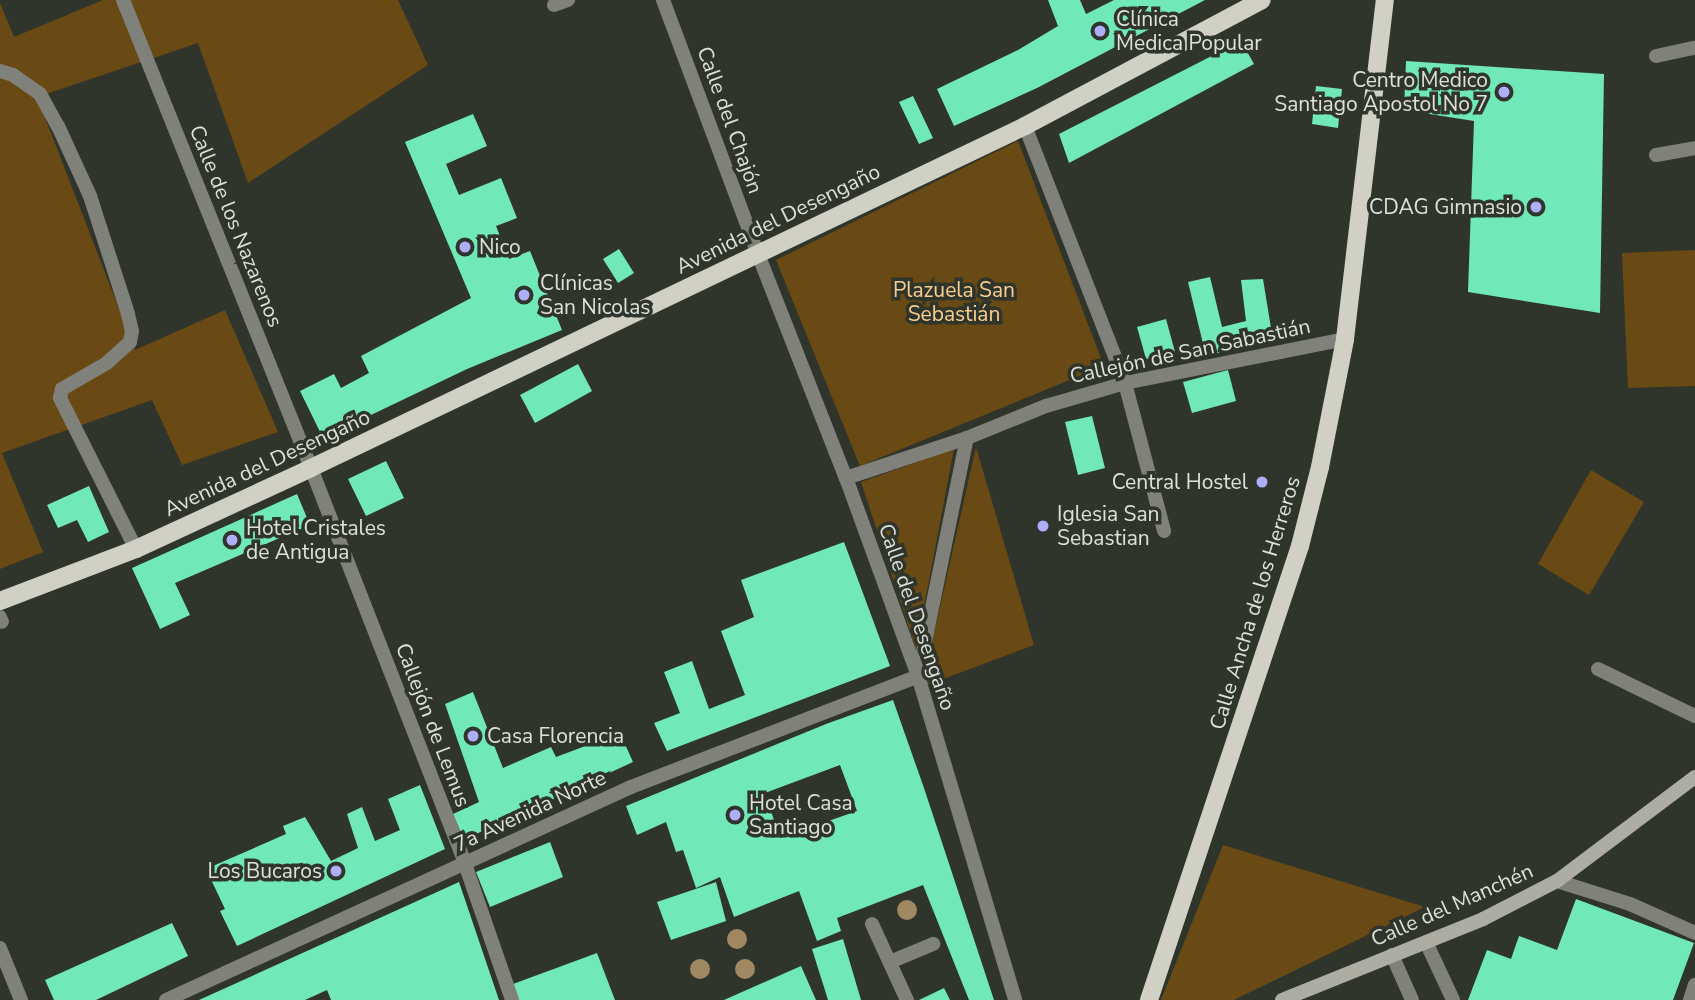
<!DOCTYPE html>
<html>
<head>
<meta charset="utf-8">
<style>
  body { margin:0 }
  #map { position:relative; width:1695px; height:1000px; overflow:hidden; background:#2f352b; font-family:"Nunito Sans",sans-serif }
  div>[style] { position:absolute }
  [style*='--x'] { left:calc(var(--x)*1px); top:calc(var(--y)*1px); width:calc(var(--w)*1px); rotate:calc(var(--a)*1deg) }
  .green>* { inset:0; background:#6a4a14 }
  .building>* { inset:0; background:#71e8b7 }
  .lane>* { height:14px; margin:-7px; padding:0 7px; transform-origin:7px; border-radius:7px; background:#81817b }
  .street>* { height:14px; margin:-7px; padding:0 7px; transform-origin:7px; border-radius:7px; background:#81817b }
  .secondary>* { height:14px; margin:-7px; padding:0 7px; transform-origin:7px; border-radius:7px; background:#aeada4 }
  .primary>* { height:18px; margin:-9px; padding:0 9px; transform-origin:9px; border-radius:9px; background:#d0d0c4 }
  .trees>* { width:20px; height:20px; margin:-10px; border-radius:50%; background:#a08962 }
  .dots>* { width:19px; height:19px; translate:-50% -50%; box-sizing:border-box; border:4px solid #2f352b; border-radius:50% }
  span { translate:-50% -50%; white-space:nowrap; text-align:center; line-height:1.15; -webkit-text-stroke:7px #2f352b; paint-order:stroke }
  .poi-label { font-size:21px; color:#dde1db }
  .left { translate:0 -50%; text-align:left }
  .right { translate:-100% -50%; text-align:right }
  .street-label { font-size:21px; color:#dde1db }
  .park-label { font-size:21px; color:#fcce8f }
</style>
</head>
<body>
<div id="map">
  <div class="green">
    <i style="clip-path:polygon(103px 0,398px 0,428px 65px,248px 183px,198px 43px,37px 97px,135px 350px,225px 310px,278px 432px,182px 465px,152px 400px,2px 453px,43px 552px,0 569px,0 3px,14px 37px)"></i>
    <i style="clip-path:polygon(1018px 141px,1104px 366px,860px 466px,776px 260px)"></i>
    <i style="clip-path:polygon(1695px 250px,1695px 386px,1628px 388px,1622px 253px)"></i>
    <i style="clip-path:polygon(976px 447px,1034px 645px,922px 687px)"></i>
    <i style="clip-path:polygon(954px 449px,916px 649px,861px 482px)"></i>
    <i style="clip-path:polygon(1591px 470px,1644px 502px,1589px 595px,1538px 564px)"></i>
    <i style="clip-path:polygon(1223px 845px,1425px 907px,1234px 1000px,1161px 1000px)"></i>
  </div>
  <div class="building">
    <i style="clip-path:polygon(1048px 0,1080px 0,1086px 14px,1114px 0,1205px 0,1037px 88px,954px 126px,937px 89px,1018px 50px,1058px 26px)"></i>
    <i style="clip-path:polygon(1241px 41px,1254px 64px,1069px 163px,1059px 134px)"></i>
    <i style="clip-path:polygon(1406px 61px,1604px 74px,1600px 313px,1468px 292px,1474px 121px,1404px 110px)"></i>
    <i style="clip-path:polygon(1316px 86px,1342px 89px,1338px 128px,1312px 124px)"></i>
    <i style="clip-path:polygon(913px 96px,933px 138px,919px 144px,899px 102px)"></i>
    <i style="clip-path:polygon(473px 114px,487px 146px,446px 164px,459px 195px,501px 178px,517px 218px,496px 226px,509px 259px,530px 251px,562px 330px,467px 369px,323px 438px,300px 391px,334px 374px,341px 388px,369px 373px,361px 356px,471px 298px,405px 142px)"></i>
    <i style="clip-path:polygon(619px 249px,634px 273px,618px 283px,603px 259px)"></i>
    <i style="clip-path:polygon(1210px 277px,1222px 327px,1246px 321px,1241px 280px,1263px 279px,1273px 340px,1206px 356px,1188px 282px)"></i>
    <i style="clip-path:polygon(1166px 319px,1175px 352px,1146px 359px,1137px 327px)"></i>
    <i style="clip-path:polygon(578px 364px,592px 391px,535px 423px,520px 395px)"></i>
    <i style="clip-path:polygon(1228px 370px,1236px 401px,1192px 413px,1183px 382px)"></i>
    <i style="clip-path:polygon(1092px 416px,1105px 468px,1078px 475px,1065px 422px)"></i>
    <i style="clip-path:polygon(386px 461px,404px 498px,366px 516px,348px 479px)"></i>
    <i style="clip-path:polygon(89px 486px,109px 532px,88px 542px,77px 520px,58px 528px,47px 505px)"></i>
    <i style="clip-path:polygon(297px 494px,310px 525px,175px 583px,190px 615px,160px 629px,132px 568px)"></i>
    <i style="clip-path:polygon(844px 542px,890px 666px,667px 751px,654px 723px,680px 713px,664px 672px,692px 661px,709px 709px,745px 695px,721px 631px,754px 617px,741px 580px)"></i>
    <i style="clip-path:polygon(473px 692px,503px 768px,551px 747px,556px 757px,620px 733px,633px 762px,464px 840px,453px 814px,479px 802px,445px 704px)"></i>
    <i style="clip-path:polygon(evenodd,893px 700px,924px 788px,994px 1000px,969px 1000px,923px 885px,837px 918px,841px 931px,817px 941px,799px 891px,734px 917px,720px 877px,696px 888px,683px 850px,676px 852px,666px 822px,637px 835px,626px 806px,826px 724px,893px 700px,840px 765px,857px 811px,780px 838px,765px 793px,840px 765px)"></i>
    <i style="clip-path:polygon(420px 785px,445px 849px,237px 946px,220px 911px,225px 909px,206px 869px,286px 834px,283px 826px,305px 817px,331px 861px,358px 848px,347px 814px,362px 807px,375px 841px,400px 830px,388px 799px)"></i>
    <i style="clip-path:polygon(550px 842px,563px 877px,490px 907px,476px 872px)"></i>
    <i style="clip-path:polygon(459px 882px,499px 1000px,331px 1000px,327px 990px,305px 1000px,199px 1000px)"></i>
    <i style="clip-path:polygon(716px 882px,726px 921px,671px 940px,657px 902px)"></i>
    <i style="clip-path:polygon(1576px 899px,1694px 943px,1673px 1000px,1468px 1000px,1487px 950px,1511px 959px,1519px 936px,1557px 950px)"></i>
    <i style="clip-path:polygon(172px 923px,188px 956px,96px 1000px,54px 1000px,45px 980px)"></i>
    <i style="clip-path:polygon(843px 939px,861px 1000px,828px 1000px,812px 949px)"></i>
    <i style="clip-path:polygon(597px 953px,615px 1000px,518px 1000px,513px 984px)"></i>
    <i style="clip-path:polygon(801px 966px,816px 1000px,724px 1000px)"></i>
    <i style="clip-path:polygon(944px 988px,950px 1000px,919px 1000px)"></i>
  </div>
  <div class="lane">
    <i style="--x:554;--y:5;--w:15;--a:-20"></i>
    <i style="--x:0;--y:71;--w:14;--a:17"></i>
    <i style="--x:13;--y:75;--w:33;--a:35"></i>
    <i style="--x:40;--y:94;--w:37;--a:61"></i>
    <i style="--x:58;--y:126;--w:77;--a:65.4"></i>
    <i style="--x:90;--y:196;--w:124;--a:72.1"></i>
    <i style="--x:128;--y:314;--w:17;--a:77"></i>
    <i style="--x:132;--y:331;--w:11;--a:100"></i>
    <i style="--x:130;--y:342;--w:31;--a:138"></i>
    <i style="--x:107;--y:363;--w:52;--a:150"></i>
    <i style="--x:62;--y:389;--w:9;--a:103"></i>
    <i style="--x:60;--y:398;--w:169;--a:63.3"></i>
    <i style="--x:1125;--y:383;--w:153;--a:75.2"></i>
    <i style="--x:0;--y:617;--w:5;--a:68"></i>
    <i style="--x:1598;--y:669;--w:108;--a:25.9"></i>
    <i style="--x:872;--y:924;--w:84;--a:65.3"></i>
    <i style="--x:1426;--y:942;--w:64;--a:65"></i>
    <i style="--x:1392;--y:955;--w:49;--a:66"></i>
    <i style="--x:890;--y:962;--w:47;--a:-22.7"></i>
  </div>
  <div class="street">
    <i style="--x:123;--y:0;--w:504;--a:68.11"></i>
    <i style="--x:311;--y:468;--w:425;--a:68.7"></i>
    <i style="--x:465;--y:864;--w:144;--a:70.9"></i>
    <i style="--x:663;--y:0;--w:271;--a:69.5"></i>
    <i style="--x:758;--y:254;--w:241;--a:68.6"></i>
    <i style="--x:846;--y:478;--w:211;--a:70"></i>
    <i style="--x:918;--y:676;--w:338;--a:73.3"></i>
    <i style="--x:1656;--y:56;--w:40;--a:-12"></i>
    <i style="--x:1025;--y:126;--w:276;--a:68.7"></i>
    <i style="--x:1656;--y:155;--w:40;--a:-10"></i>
    <i style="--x:846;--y:478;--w:127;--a:-18.3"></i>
    <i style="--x:967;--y:438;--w:85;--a:-22.1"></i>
    <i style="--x:1046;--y:406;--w:82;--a:-16.2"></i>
    <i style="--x:1125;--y:383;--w:224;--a:-11.3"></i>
    <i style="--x:1557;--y:881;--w:77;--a:17.5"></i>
    <i style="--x:1630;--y:904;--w:71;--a:24"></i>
    <i style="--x:0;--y:948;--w:56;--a:68"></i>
    <i style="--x:166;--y:1000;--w:511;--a:-24.61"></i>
    <i style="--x:631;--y:787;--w:308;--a:-21.1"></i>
    <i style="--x:918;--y:676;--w:243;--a:-78.4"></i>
    <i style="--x:1690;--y:1000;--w:16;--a:-72"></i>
  </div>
  <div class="secondary">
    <i style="--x:1282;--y:1000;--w:217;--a:-21.9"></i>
    <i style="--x:1483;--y:919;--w:83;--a:-27.2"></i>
    <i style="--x:1557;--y:881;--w:173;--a:-37"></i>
  </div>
  <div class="primary">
    <i style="--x:0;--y:601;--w:146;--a:-20.9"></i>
    <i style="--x:136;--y:549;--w:193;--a:-24.8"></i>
    <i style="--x:311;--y:468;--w:792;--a:-25.59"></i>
    <i style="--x:1025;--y:126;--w:268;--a:-28"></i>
    <i style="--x:1149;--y:1000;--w:478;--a:-71.6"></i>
    <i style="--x:1300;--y:546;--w:81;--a:-75.8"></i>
    <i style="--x:1320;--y:467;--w:130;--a:-78.9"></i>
    <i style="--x:1345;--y:339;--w:341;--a:-83.3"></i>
  </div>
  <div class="trees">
    <i style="left:907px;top:910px"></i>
    <i style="left:737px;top:939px"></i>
    <i style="left:700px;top:969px"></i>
    <i style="left:745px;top:969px"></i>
  </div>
  <div class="dots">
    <i style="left:1100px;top:31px;background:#aeaefb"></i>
    <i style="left:1504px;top:92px;background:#aeaefb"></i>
    <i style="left:1536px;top:207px;background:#aeaefb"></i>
    <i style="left:465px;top:247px;background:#aeaefb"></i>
    <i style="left:524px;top:295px;background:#aeaefb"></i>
    <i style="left:1262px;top:482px;background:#aeaefb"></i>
    <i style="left:1043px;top:526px;background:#aeaefb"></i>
    <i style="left:232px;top:540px;background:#aeaefb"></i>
    <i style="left:473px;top:736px;background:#aeaefb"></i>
    <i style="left:735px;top:815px;background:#aeaefb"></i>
    <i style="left:336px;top:871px;background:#aeaefb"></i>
  </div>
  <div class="poi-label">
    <span class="left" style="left:1116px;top:31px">Clínica<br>Medica Popular</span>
    <span class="right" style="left:1488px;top:92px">Centro Medico<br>Santiago Apostol No 7</span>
    <span class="right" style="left:1522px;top:207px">CDAG Gimnasio</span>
    <span class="left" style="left:479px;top:247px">Nico</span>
    <span class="left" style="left:540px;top:295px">Clínicas<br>San Nicolas</span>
    <span class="right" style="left:1248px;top:482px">Central Hostel</span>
    <span class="left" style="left:1057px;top:526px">Iglesia San<br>Sebastian</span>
    <span class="left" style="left:246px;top:540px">Hotel Cristales<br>de Antigua</span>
    <span class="left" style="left:487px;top:736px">Casa Florencia</span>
    <span class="left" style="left:749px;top:815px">Hotel Casa<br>Santiago</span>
    <span class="right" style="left:322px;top:871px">Los Bucaros</span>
  </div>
  <div class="street-label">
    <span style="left:730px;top:120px;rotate:70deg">Calle del Chajón</span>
    <span style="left:778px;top:219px;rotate:-26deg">Avenida del Desengaño</span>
    <span style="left:236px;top:226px;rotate:68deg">Calle de los Nazarenos</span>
    <span style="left:1190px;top:351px;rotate:-12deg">Callejón de San Sabastián</span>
    <span style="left:267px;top:463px;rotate:-25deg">Avenida del Desengaño</span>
    <span style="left:1255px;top:603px;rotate:-73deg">Calle Ancha de los Herreros</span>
    <span style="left:917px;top:617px;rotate:71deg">Calle del Desengaño</span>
    <span style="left:433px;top:725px;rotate:69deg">Callejón de Lemus</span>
    <span style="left:530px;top:811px;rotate:-25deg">7a Avenida Norte</span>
    <span style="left:1452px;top:905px;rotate:-24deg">Calle del Manchén</span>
  </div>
  <div class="park-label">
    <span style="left:954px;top:302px">Plazuela San<br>Sebastián</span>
  </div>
</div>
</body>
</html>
